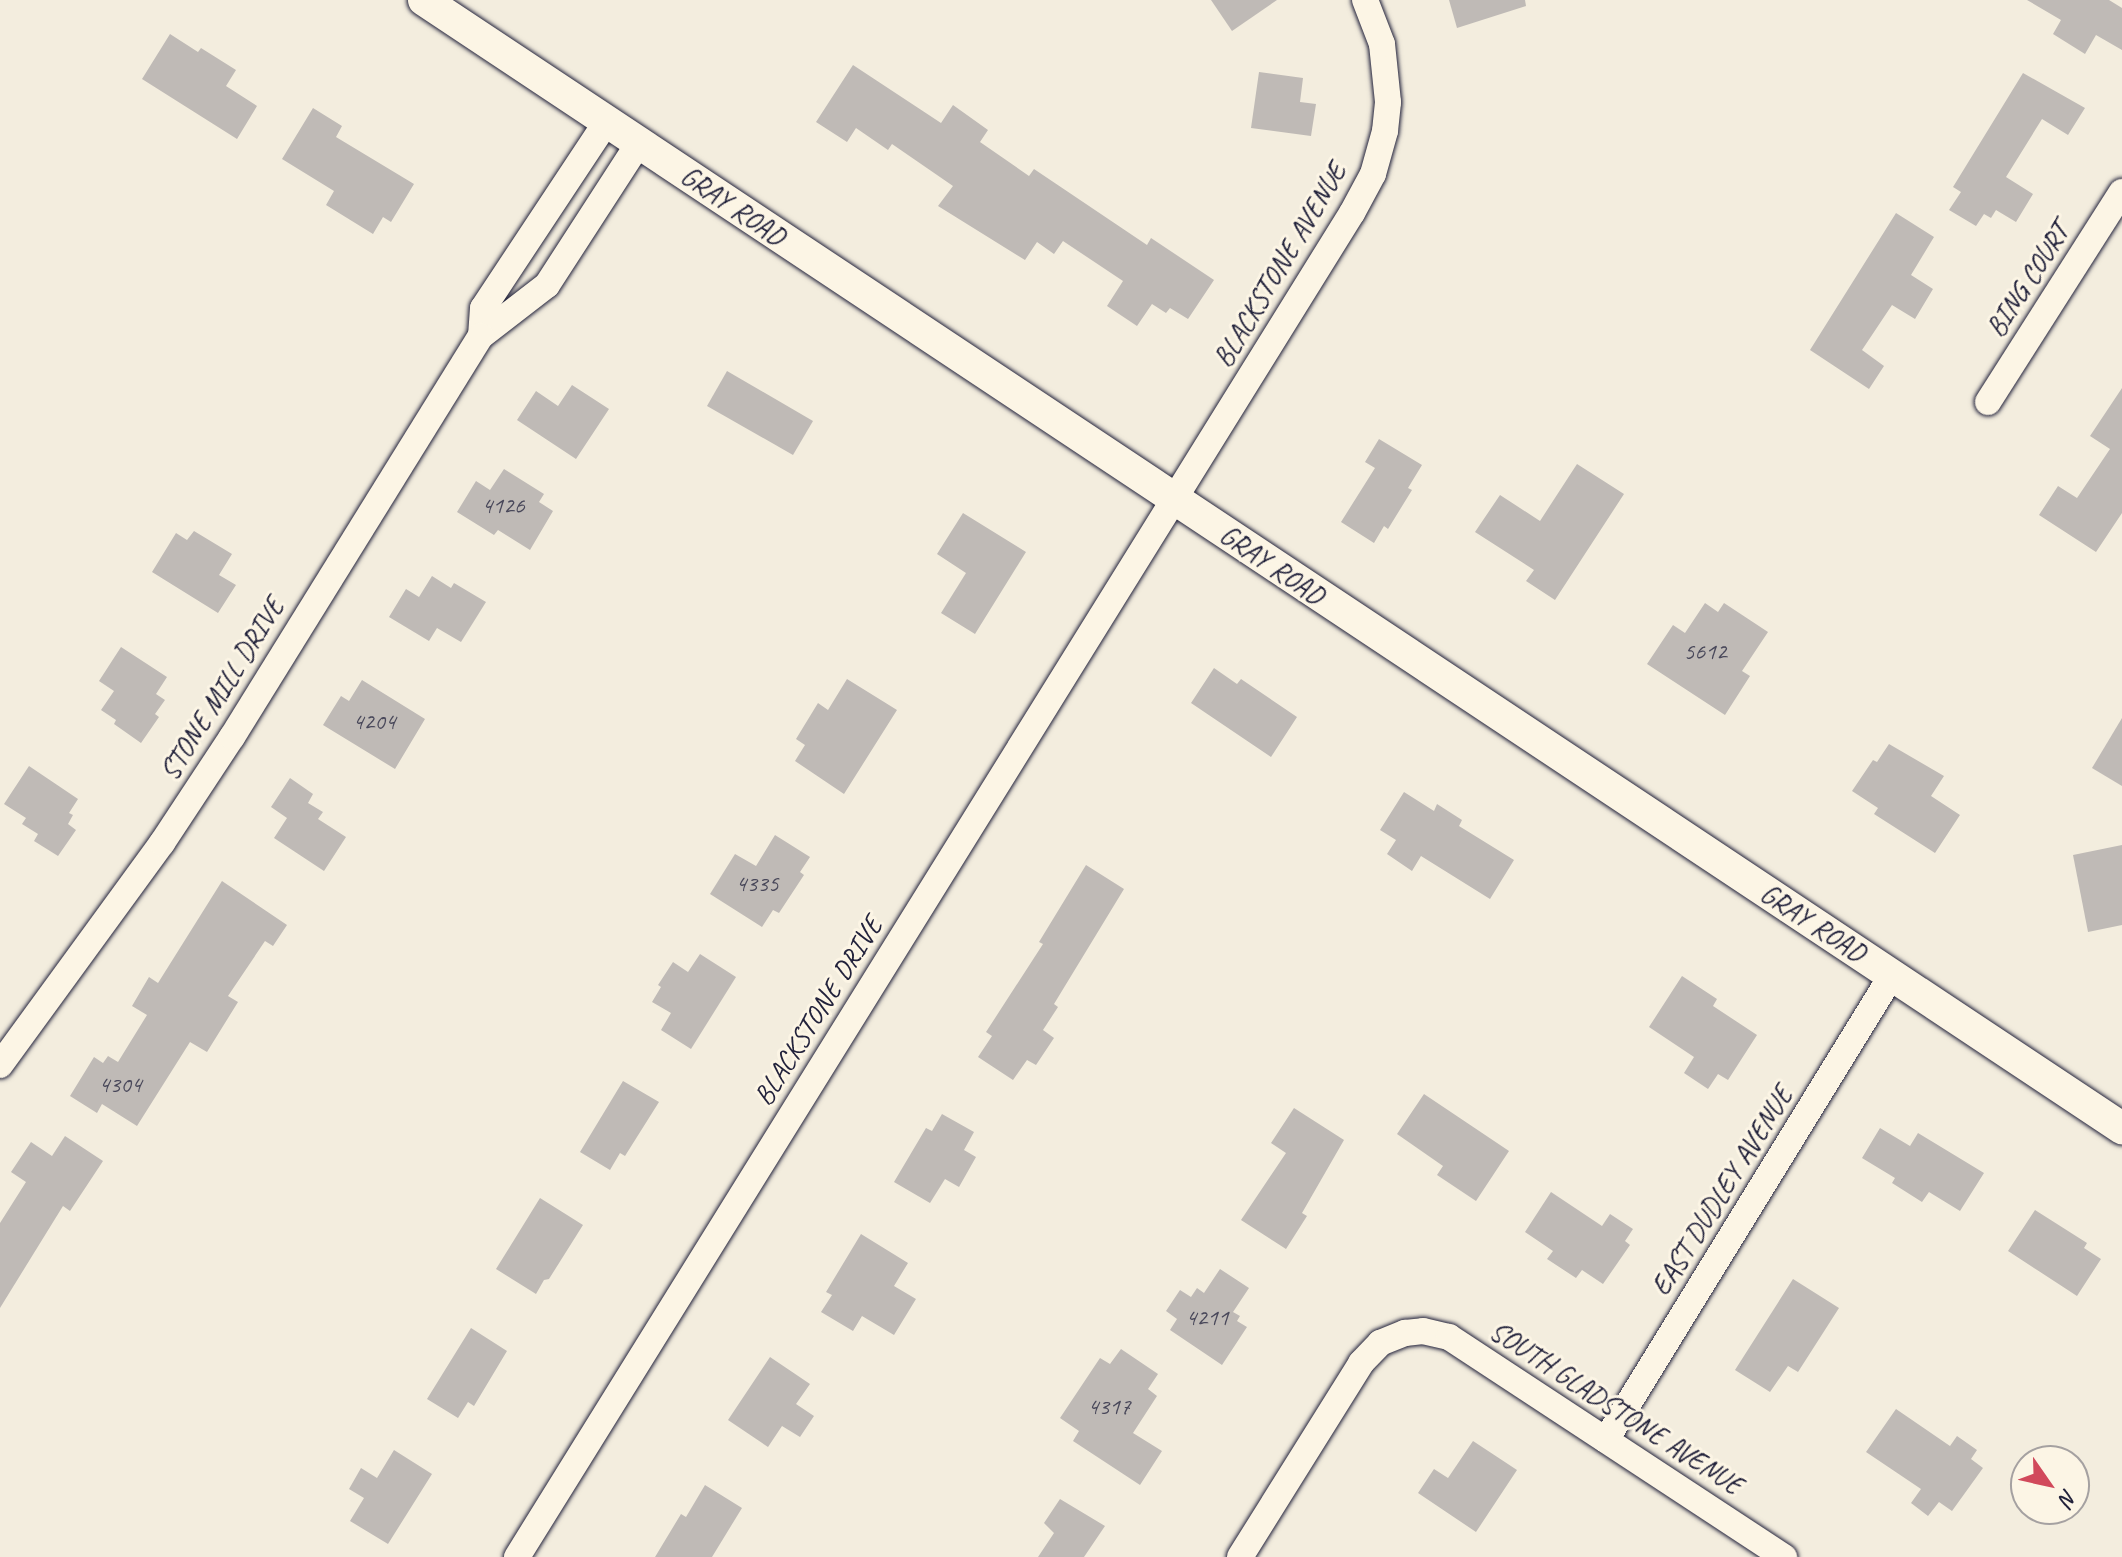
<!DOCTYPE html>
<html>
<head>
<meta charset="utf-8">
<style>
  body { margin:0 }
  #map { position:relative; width:2122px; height:1557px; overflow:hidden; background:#f3edde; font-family:Caveat,sans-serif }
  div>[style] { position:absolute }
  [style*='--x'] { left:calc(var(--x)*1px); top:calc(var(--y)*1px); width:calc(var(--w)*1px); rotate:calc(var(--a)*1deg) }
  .building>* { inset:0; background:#bfbab6 }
  .roads { filter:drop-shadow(0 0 2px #22223b) drop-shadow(0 0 2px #22223b) }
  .minor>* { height:26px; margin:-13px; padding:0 13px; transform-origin:13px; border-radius:13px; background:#fcf5e5 }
  .tertiary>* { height:32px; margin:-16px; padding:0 16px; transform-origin:16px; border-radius:16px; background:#fcf5e5 }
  span { translate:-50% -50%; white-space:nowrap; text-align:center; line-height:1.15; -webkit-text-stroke:6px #fcf5e5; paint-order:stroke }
  .number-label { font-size:24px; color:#49485a }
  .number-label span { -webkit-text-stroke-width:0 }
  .street-label { font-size:28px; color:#22223b }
  .north { position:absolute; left:2010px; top:1445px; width:80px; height:80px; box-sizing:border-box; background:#fcf5e5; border:2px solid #a5a1a1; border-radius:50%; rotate:124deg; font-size:22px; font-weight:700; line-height:32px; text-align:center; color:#22223b }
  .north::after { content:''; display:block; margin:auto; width:28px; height:36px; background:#d1495b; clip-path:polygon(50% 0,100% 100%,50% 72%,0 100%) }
</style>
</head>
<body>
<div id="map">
  <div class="building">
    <i style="clip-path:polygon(1211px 0,1277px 0,1232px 31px)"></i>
    <i style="clip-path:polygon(1449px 0,1525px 0,1526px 6px,1457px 28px)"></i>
    <i style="clip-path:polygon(2027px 0,2109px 0,2122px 8px,2122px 50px,2096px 35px,2085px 54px,2053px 34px,2061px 20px)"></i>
    <i style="clip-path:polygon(170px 34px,198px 52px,201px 48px,236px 70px,226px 86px,257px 106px,237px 139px,142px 79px)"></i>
    <i style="clip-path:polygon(853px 65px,941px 123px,953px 105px,988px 130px,980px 142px,1029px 176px,1034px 169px,1147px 245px,1151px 238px,1214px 280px,1188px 319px,1170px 308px,1166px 313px,1152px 304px,1137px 326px,1107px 306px,1123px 281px,1063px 241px,1054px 254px,1037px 242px,1025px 260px,938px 206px,953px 186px,892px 144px,888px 150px,856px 128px,847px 142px,816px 122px)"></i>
    <i style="clip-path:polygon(1259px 72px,1303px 78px,1300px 102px,1316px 104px,1311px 136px,1251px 128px)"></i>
    <i style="clip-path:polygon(2023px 73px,2085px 108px,2068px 135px,2042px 119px,2006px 177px,2033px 194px,2016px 222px,1996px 210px,1991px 218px,1984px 214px,1976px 226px,1949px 210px,1961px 192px,1953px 187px)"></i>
    <i style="clip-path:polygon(313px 108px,342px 126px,336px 137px,414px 184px,391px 222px,383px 217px,373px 234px,326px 205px,334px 191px,282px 159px)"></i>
    <i style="clip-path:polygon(1896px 213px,1934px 237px,1911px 275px,1933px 289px,1915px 319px,1892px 305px,1862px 350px,1884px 366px,1869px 389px,1810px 350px)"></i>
    <i style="clip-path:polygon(727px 371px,813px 421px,793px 455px,707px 406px)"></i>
    <i style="clip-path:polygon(572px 385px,609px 409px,576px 459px,517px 420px,536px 391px,558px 406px)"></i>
    <i style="clip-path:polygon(2122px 388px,2122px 513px,2096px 552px,2039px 515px,2058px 486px,2077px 498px,2110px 449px,2090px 436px)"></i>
    <i style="clip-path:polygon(1379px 439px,1422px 465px,1408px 488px,1412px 490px,1388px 529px,1384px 526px,1374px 543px,1341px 522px,1375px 468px,1365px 462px)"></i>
    <i style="clip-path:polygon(1577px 464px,1624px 494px,1555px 600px,1526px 581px,1534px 570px,1475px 532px,1500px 495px,1540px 521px)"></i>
    <i style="clip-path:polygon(504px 469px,544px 494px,539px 502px,553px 511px,530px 550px,498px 530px,494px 535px,457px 512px,476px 481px,490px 490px)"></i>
    <i style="clip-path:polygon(963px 513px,1026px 552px,975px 634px,941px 613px,966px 573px,937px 554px)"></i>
    <i style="clip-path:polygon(194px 531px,232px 554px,219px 575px,236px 585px,218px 613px,152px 572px,176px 533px,187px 540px)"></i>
    <i style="clip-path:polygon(432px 576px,451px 588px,454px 583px,486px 602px,461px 642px,437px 628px,429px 641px,389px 617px,406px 589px,419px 597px)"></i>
    <i style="clip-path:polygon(1705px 603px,1718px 612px,1724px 603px,1768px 632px,1742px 671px,1750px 676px,1725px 715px,1647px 664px,1673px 625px,1685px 633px)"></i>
    <i style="clip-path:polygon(121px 647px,167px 677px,156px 694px,165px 700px,155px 714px,159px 717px,141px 743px,114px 724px,116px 720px,101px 710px,114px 691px,99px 681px)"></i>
    <i style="clip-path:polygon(1214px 668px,1237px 684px,1241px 679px,1297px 717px,1271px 757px,1191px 703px)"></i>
    <i style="clip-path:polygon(847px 679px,897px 710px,844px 794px,795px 761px,805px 745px,796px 739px,818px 703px,828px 710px)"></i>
    <i style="clip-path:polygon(362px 680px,425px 719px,395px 769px,323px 725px,341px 696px,349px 701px)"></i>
    <i style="clip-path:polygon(2122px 718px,2122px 786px,2092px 768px)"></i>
    <i style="clip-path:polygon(1889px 744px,1944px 776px,1931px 796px,1960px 815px,1935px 853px,1874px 814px,1878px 808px,1852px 791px,1873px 760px,1877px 762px)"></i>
    <i style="clip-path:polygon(29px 766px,78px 799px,69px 813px,73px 815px,68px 824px,76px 830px,58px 856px,34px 841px,38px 834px,22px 824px,26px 818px,4px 804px)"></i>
    <i style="clip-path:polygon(290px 778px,313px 794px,308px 803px,323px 812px,318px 819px,346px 837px,324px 871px,274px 838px,287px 818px,271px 807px)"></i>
    <i style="clip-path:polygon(1404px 792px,1434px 811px,1437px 804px,1462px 820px,1459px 826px,1514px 860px,1490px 899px,1421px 856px,1412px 871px,1387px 854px,1396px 840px,1380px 830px)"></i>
    <i style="clip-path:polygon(775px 835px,810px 857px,800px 872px,804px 875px,779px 913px,773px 910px,762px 927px,710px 894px,735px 854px,756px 866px)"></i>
    <i style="clip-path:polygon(2122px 845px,2122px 925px,2088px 932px,2073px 855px)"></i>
    <i style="clip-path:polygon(1086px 865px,1124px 889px,1054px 1004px,1058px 1007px,1043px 1030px,1054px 1038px,1036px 1065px,1027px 1060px,1013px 1080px,978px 1057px,992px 1036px,986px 1032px,1043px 944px,1039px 942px)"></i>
    <i style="clip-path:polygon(222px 881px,287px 925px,273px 946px,265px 941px,228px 996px,238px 1002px,207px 1052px,190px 1042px,137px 1126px,102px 1104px,97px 1113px,70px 1096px,94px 1057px,103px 1063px,108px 1056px,118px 1062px,147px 1015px,132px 1006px,149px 977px,158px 983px)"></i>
    <i style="clip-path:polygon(700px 954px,736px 977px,691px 1049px,661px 1030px,671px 1013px,652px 1002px,661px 987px,658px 985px,673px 962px,688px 972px)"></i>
    <i style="clip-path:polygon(1682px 976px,1717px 999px,1713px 1006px,1757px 1035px,1728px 1080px,1718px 1074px,1708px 1089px,1684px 1073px,1694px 1057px,1649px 1027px)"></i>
    <i style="clip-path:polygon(623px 1081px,659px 1102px,625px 1156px,620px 1153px,610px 1170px,580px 1152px)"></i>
    <i style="clip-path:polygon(1424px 1094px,1509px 1151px,1476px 1201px,1437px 1175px,1443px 1166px,1397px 1134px)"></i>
    <i style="clip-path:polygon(1294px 1108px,1344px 1140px,1302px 1213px,1307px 1216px,1286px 1249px,1241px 1220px,1286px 1153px,1271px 1143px)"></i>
    <i style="clip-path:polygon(942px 1114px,974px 1132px,964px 1150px,976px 1157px,959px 1187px,945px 1179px,930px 1203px,894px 1182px,926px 1128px,932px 1131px)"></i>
    <i style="clip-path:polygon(1880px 1128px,1910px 1146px,1918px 1133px,1984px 1173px,1960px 1211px,1929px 1192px,1922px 1202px,1892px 1183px,1895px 1178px,1862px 1158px)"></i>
    <i style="clip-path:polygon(65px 1136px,103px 1161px,70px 1211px,63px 1206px,0 1308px,0 1223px,26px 1182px,11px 1172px,31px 1142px,52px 1156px)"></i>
    <i style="clip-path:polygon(1551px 1192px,1602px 1226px,1610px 1214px,1633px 1229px,1625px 1241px,1630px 1245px,1603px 1284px,1582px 1270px,1576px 1278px,1547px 1259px,1553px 1251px,1525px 1232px)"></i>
    <i style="clip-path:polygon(540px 1198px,583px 1225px,549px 1279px,544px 1280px,536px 1294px,496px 1269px)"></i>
    <i style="clip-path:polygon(2035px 1210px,2087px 1243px,2084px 1248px,2101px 1259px,2077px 1296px,2008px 1251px)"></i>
    <i style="clip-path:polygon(861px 1234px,908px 1263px,894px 1286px,916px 1299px,894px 1335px,862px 1316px,853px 1331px,821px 1312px,832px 1295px,826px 1292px)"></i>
    <i style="clip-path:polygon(1220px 1269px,1249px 1288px,1233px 1312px,1240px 1316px,1237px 1321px,1247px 1327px,1222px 1365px,1170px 1330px,1177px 1319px,1166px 1311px,1180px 1290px,1191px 1297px,1197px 1288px,1204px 1293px)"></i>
    <i style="clip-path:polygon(1793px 1279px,1839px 1308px,1798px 1372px,1788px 1366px,1770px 1392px,1735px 1370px)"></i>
    <i style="clip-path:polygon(471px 1328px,507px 1351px,474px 1406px,468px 1402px,458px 1418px,427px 1399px)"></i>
    <i style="clip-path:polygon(1121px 1349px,1158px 1374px,1148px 1389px,1157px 1396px,1133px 1433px,1162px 1451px,1140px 1485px,1073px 1441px,1079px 1431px,1060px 1418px,1100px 1358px,1110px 1364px)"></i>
    <i style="clip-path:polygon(770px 1357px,810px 1384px,796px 1404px,814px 1416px,800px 1437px,782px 1426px,768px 1447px,728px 1420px)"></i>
    <i style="clip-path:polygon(1896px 1409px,1950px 1446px,1957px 1436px,1977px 1450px,1971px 1459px,1983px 1468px,1952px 1511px,1939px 1502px,1928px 1516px,1911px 1503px,1921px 1489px,1866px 1452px)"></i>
    <i style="clip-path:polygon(1473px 1441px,1517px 1470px,1476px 1532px,1418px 1493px,1434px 1469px,1448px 1478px)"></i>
    <i style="clip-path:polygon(394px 1450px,432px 1474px,388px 1544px,350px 1521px,364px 1498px,349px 1489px,361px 1468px,377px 1478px)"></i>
    <i style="clip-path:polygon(705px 1485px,742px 1508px,712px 1557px,655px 1557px,681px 1514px,686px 1517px)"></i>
    <i style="clip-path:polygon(1060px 1499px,1105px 1526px,1084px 1557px,1038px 1557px,1054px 1533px,1044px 1523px)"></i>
  </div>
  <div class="roads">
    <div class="minor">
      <i style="--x:607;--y:121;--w:224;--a:123.5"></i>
      <i style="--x:483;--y:308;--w:28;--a:94"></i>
      <i style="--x:481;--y:336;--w:83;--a:-37.7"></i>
      <i style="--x:547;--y:285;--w:169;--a:-57.1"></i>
      <i style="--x:1988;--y:402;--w:249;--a:-57.5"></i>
      <i style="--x:0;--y:1065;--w:275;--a:-53.9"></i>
      <i style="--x:162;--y:843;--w:127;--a:-56.6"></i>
      <i style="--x:232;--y:737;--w:472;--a:-58.2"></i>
      <i style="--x:1606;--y:1440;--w:546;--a:-58.41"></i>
      <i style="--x:517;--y:1557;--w:1582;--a:-58.15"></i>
      <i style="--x:1352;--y:213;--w:44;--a:-61.7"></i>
      <i style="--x:1373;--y:174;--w:45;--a:-74.4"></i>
      <i style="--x:1385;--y:131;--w:29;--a:-84"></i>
      <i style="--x:1388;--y:102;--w:58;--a:-95.9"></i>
      <i style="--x:1382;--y:44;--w:47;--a:-111.1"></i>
      <i style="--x:1240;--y:1557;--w:229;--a:-58"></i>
      <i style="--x:1361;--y:1363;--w:28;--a:-46"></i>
      <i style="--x:1380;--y:1343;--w:27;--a:-22"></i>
      <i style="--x:1405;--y:1333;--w:18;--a:-6"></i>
      <i style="--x:1423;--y:1331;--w:27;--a:13"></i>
      <i style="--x:1449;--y:1337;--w:401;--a:33.3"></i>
    </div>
    <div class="tertiary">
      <i style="--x:424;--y:0;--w:2039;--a:33.6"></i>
    </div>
  </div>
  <div class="number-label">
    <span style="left:503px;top:506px">4126</span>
    <span style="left:1705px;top:652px">5612</span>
    <span style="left:374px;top:722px">4204</span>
    <span style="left:757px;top:884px">4335</span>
    <span style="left:120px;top:1085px">4304</span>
    <span style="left:1207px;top:1318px">4211</span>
    <span style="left:1109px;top:1407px">4317</span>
  </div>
  <div class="street-label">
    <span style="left:733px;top:206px;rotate:34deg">GRAY ROAD</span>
    <span style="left:1280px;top:265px;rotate:-59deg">BLACKSTONE AVENUE</span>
    <span style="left:2028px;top:280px;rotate:-57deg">BING COURT</span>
    <span style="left:1272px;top:565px;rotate:34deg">GRAY ROAD</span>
    <span style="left:222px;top:689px;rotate:-58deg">STONE MILL DRIVE</span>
    <span style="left:1813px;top:923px;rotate:33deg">GRAY ROAD</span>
    <span style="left:818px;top:1011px;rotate:-58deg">BLACKSTONE DRIVE</span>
    <span style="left:1722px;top:1191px;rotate:-58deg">EAST DUDLEY AVENUE</span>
    <span style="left:1616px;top:1408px;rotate:33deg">SOUTH GLADSTONE AVENUE</span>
  </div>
  <div class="north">N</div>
</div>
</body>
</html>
